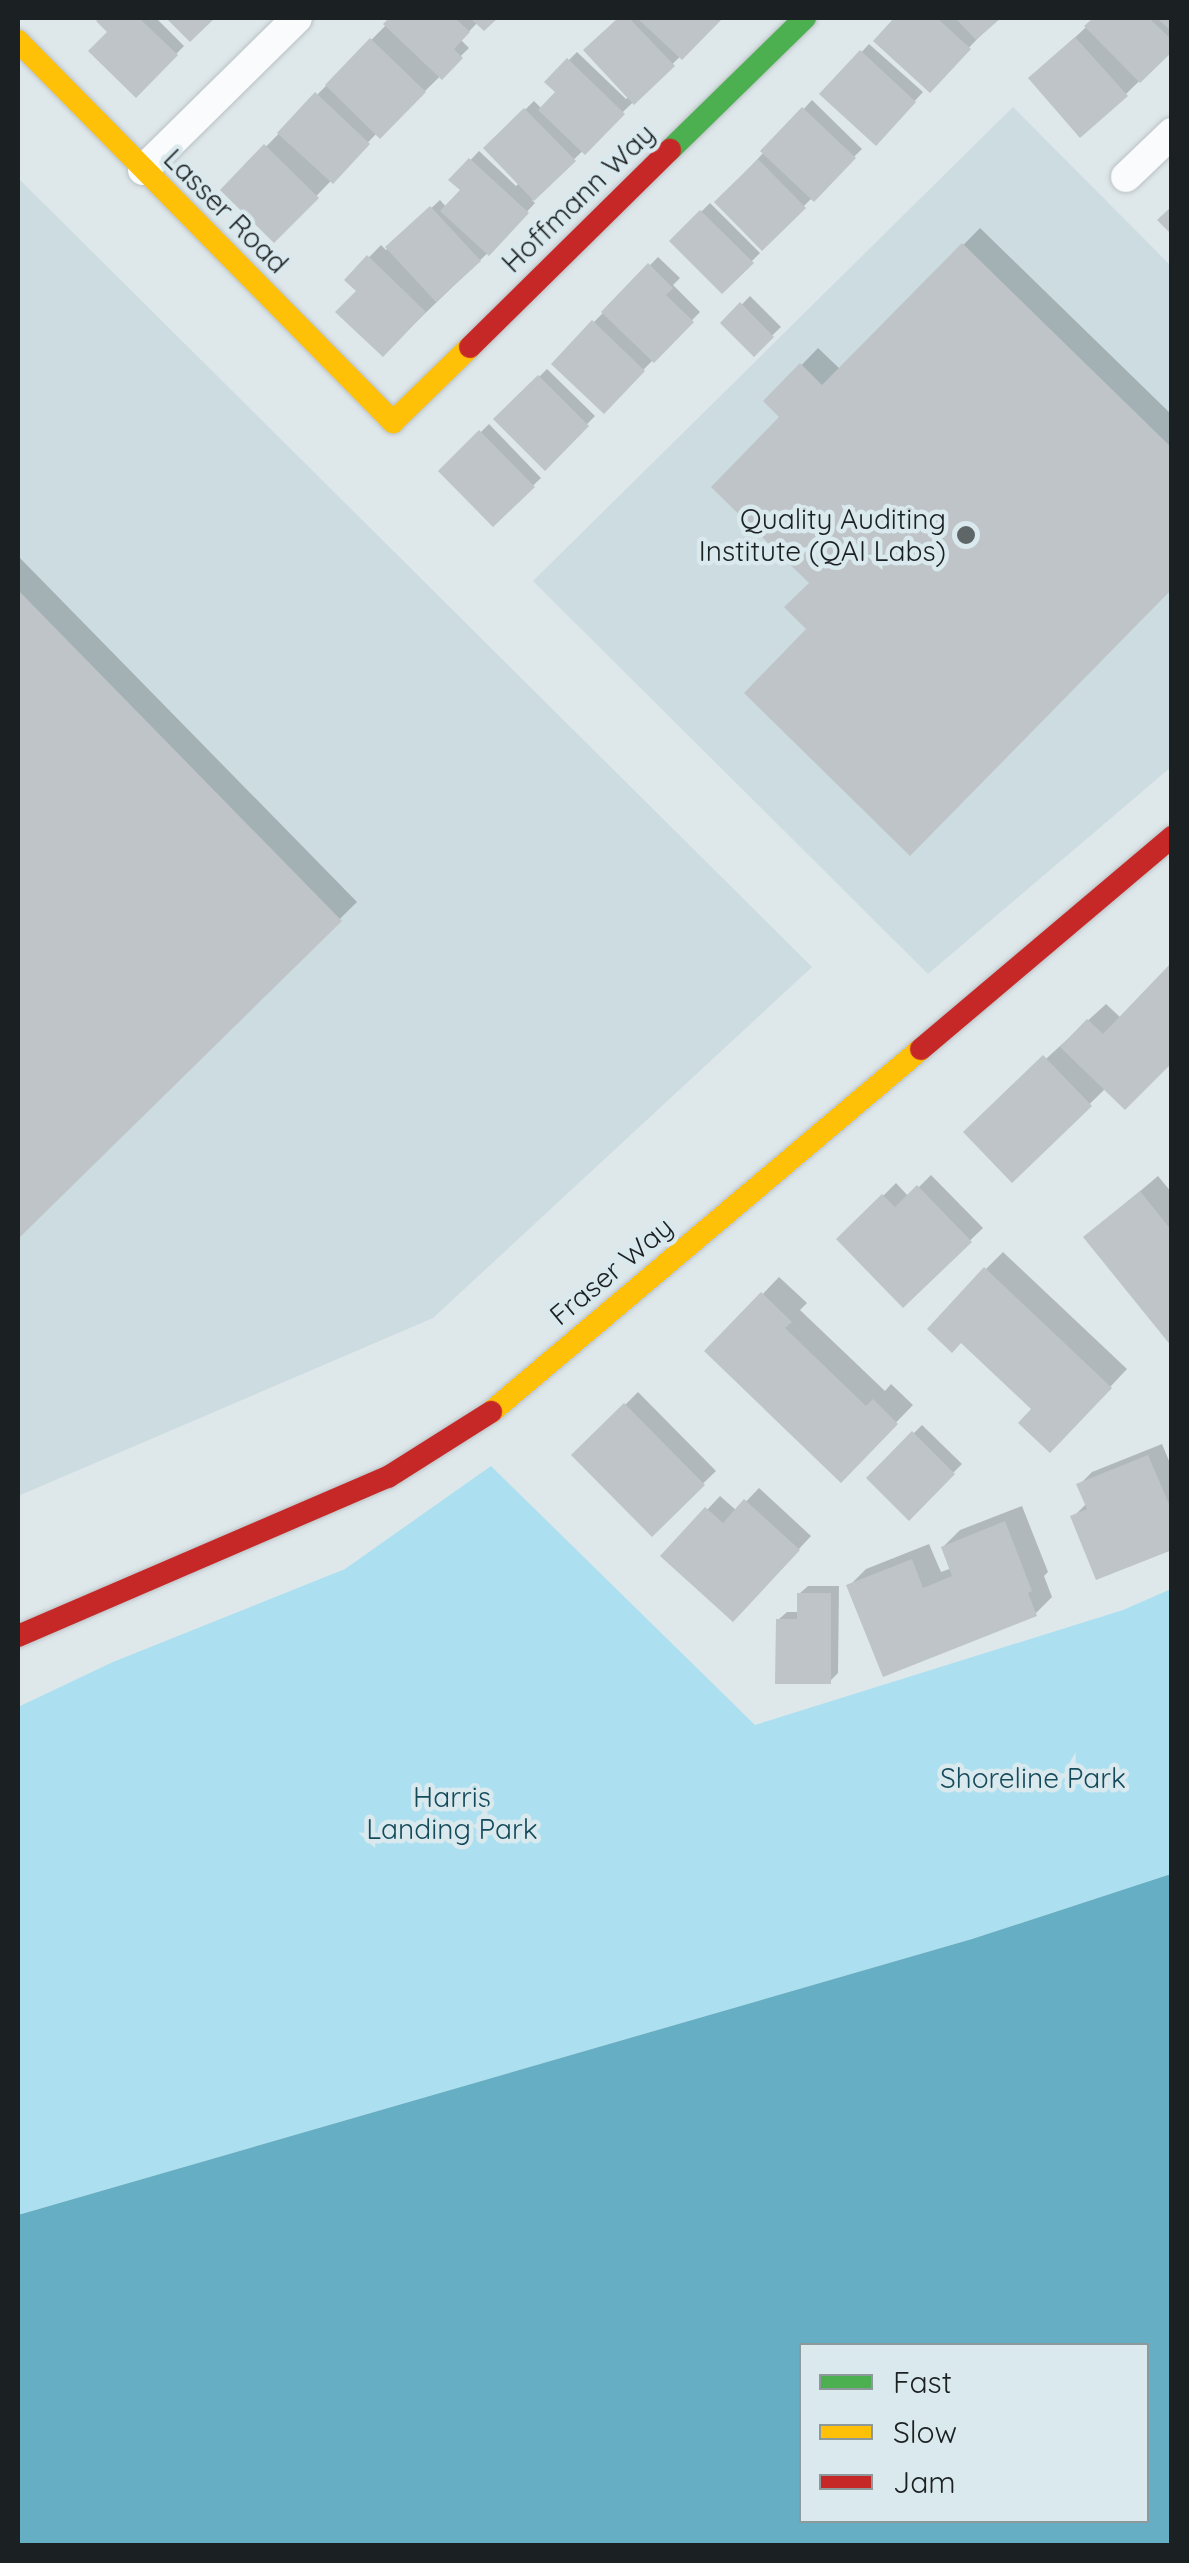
<!DOCTYPE html>
<html>
<head>
<meta charset="utf-8">
<style>
  body { margin:0 }
  #map { position:relative; width:1189px; height:2563px; overflow:hidden; background:#dee7ea; font-family:Quicksand,sans-serif }
  div>[style] { position:absolute }
  [style*='--x'] { left:calc(var(--x)*1px); top:calc(var(--y)*1px); width:calc(var(--w)*1px); rotate:calc(var(--a)*1deg) }
  .built>* { inset:0; background:#ccdce1 }
  .green>* { inset:0; background:#ace0f0 }
  .water>* { inset:0; background:#65aec3 }
  .shadow>* { inset:0; background:#0003 }
  .building>* { inset:0; background:#bec4c7 }
  .roads { filter:drop-shadow(0 0 2px #bac1c4) drop-shadow(0 0 2px #bac1c4) }
  .street>* { height:30px; margin:-15px; padding:0 15px; transform-origin:15px; border-radius:15px; background:#fafbfc }
  .fast>* { height:22px; margin:-11px; padding:0 11px; transform-origin:11px; border-radius:11px; background:#4caf50 }
  .slow>* { height:22px; margin:-11px; padding:0 11px; transform-origin:11px; border-radius:11px; background:#ffc107 }
  .jam>* { height:22px; margin:-11px; padding:0 11px; transform-origin:11px; border-radius:11px; background:#c62828 }
  .dots>* { width:28px; height:28px; translate:-50% -50%; box-sizing:border-box; border:5px solid #dae9ee; border-radius:50% }
  span { translate:-50% -50%; white-space:nowrap; text-align:center; line-height:1.15; -webkit-text-stroke:9px #dae9ee; paint-order:stroke }
  .street-label { font-size:28px; color:#1b2022 }
  .poi-label { font-size:28px; color:#1b2022 }
  .right { translate:-100% -50%; text-align:right }
  .park-label { font-size:28px; color:#144b5b }
  .frame { position:absolute; inset:0; border:20px solid #1b2022; pointer-events:none }
  .legend { position:absolute; left:799px; top:2343px; width:350px; height:180px; box-sizing:border-box; background:#dae9ee; border:2px solid #8e999c; margin:0; padding:12px 18px; list-style:none; font-size:30px; color:#1b2022 }
  .legend li { display:flex; align-items:center; gap:20px; height:50px }
  .legend b { width:50px; border:2px solid #8e999c }
</style>
</head>
<body>
<div id="map">
  <div class="built">
    <i style="clip-path:polygon(1013px 107px,1171px 266px,1171px 767px,928px 974px,533px 581px)"></i>
    <i style="clip-path:polygon(18px 178px,812px 967px,433px 1318px,18px 1496px)"></i>
  </div>
  <div class="green">
    <i style="clip-path:polygon(491px 1466px,755px 1725px,1123px 1610px,1171px 1589px,1171px 1874px,972px 1939px,18px 2215px,18px 1707px,113px 1662px,345px 1569px)"></i>
  </div>
  <div class="water">
    <i style="clip-path:polygon(evenodd,1171px 1874px,1171px 2545px,18px 2545px,18px 2215px,972px 1939px,1171px 1874px,802px 2346px,1146px 2346px,1146px 2520px,802px 2520px,802px 2346px)"></i>
  </div>
  <div class="shadow">
    <i style="clip-path:polygon(104px 18px,156px 18px,184px 46px,136px 95px,111px 32px,100px 21px)"></i>
    <i style="clip-path:polygon(393px 18px,495px 18px,484px 28px,478px 22px,461px 40px,469px 48px,380px 135px,377px 133px,274px 240px,223px 190px)"></i>
    <i style="clip-path:polygon(621px 18px,720px 18px,532px 200px,535px 203px,497px 244px,383px 354px,359px 291px,347px 280px,381px 245px,386px 250px,440px 200px,447px 208px,464px 190px,452px 180px,479px 151px,516px 186px,519px 183px,486px 148px,534px 101px,542px 109px,558px 92px,547px 82px,577px 52px,626px 99px,630px 96px,586px 51px)"></i>
    <i style="clip-path:polygon(897px 18px,997px 18px,930px 89px,876px 40px)"></i>
    <i style="clip-path:polygon(1096px 18px,1172px 18px,1172px 49px,1126px 94px,1044px 66px)"></i>
    <i style="clip-path:polygon(869px 44px,923px 92px,876px 143px,823px 94px)"></i>
    <i style="clip-path:polygon(812px 100px,862px 149px,762px 247px,718px 202px)"></i>
    <i style="clip-path:polygon(710px 203px,760px 253px,722px 291px,672px 241px)"></i>
    <i style="clip-path:polygon(980px 228px,1172px 415px,1172px 586px,809px 629px,812px 583px,783px 417px,767px 401px,818px 348px,841px 370px)"></i>
    <i style="clip-path:polygon(658px 257px,680px 278px,673px 285px,700px 312px,604px 410px,594px 322px)"></i>
    <i style="clip-path:polygon(750px 296px,781px 327px,754px 353px,724px 323px)"></i>
    <i style="clip-path:polygon(547px 369px,595px 416px,545px 467px,497px 419px)"></i>
    <i style="clip-path:polygon(489px 424px,541px 478px,493px 524px,442px 471px)"></i>
    <i style="clip-path:polygon(18px 556px,357px 902px,18px 1236px)"></i>
    <i style="clip-path:polygon(1106px 1004px,1121px 1018px,1106px 1088px,1012px 1180px,966px 1132px)"></i>
    <i style="clip-path:polygon(931px 1175px,983px 1228px,903px 1305px,840px 1239px,896px 1183px,909px 1197px)"></i>
    <i style="clip-path:polygon(1158px 1176px,1172px 1193px,1172px 1343px,1086px 1237px)"></i>
    <i style="clip-path:polygon(1003px 1252px,1127px 1369px,1067px 1433px,1035px 1409px,986px 1269px)"></i>
    <i style="clip-path:polygon(779px 1277px,807px 1303px,800px 1310px,885px 1391px,891px 1384px,913px 1405px,841px 1479px,708px 1351px)"></i>
    <i style="clip-path:polygon(638px 1392px,716px 1471px,652px 1533px,575px 1455px)"></i>
    <i style="clip-path:polygon(922px 1425px,962px 1464px,909px 1517px,869px 1478px)"></i>
    <i style="clip-path:polygon(1162px 1444px,1172px 1468px,1172px 1547px,1073px 1517px,1087px 1503px,1079px 1485px,1092px 1472px)"></i>
    <i style="clip-path:polygon(759px 1488px,811px 1536px,746px 1606px,664px 1556px,720px 1496px,737px 1511px)"></i>
    <i style="clip-path:polygon(1022px 1506px,1048px 1572px,1044px 1576px,1052px 1597px,1035px 1614px,849px 1586px,866px 1569px,929px 1544px,941px 1572px,952px 1568px,943px 1547px,960px 1530px)"></i>
    <i style="clip-path:polygon(808px 1586px,839px 1586px,838px 1673px,830px 1681px,778px 1620px,787px 1612px,799px 1612px,799px 1594px)"></i>
  </div>
  <div class="building">
    <i style="clip-path:polygon(100px 18px,139px 18px,178px 55px,136px 98px,88px 51px,107px 32px,96px 21px)"></i>
    <i style="clip-path:polygon(166px 18px,215px 18px,190px 42px)"></i>
    <i style="clip-path:polygon(389px 18px,455px 18px,470px 32px,454px 49px,463px 58px,442px 80px,383px 24px)"></i>
    <i style="clip-path:polygon(470px 18px,498px 18px,484px 31px)"></i>
    <i style="clip-path:polygon(618px 18px,629px 18px,675px 66px,634px 105px,583px 50px)"></i>
    <i style="clip-path:polygon(637px 18px,723px 18px,682px 60px)"></i>
    <i style="clip-path:polygon(894px 18px,937px 18px,971px 49px,930px 93px,873px 41px)"></i>
    <i style="clip-path:polygon(955px 18px,1001px 18px,976px 40px)"></i>
    <i style="clip-path:polygon(1093px 18px,1149px 18px,1172px 40px,1172px 52px,1140px 83px,1084px 26px)"></i>
    <i style="clip-path:polygon(1157px 18px,1172px 18px,1172px 32px)"></i>
    <i style="clip-path:polygon(1075px 37px,1128px 96px,1080px 138px,1028px 78px)"></i>
    <i style="clip-path:polygon(370px 38px,426px 92px,380px 139px,325px 85px)"></i>
    <i style="clip-path:polygon(860px 50px,916px 102px,876px 146px,819px 94px)"></i>
    <i style="clip-path:polygon(567px 58px,625px 114px,585px 155px,538px 110px,555px 92px,544px 82px)"></i>
    <i style="clip-path:polygon(315px 92px,370px 144px,333px 184px,277px 133px)"></i>
    <i style="clip-path:polygon(802px 107px,856px 158px,814px 202px,760px 151px)"></i>
    <i style="clip-path:polygon(524px 108px,576px 161px,534px 201px,483px 148px)"></i>
    <i style="clip-path:polygon(264px 144px,319px 198px,274px 243px,220px 190px)"></i>
    <i style="clip-path:polygon(469px 158px,529px 213px,489px 256px,440px 211px,460px 190px,448px 180px)"></i>
    <i style="clip-path:polygon(758px 159px,806px 208px,762px 251px,714px 202px)"></i>
    <i style="clip-path:polygon(430px 206px,481px 261px,436px 302px,385px 247px)"></i>
    <i style="clip-path:polygon(1172px 206px,1172px 235px,1157px 220px)"></i>
    <i style="clip-path:polygon(700px 210px,754px 263px,722px 294px,669px 241px)"></i>
    <i style="clip-path:polygon(962px 243px,1172px 448px,1172px 589px,910px 856px,744px 693px,806px 629px,784px 607px,809px 583px,711px 487px,779px 417px,763px 401px,800px 363px,822px 385px)"></i>
    <i style="clip-path:polygon(367px 255px,426px 312px,383px 357px,335px 312px,356px 291px,344px 280px)"></i>
    <i style="clip-path:polygon(648px 263px,673px 288px,666px 295px,694px 322px,654px 363px,601px 312px)"></i>
    <i style="clip-path:polygon(740px 302px,774px 337px,754px 357px,720px 323px)"></i>
    <i style="clip-path:polygon(592px 320px,645px 371px,604px 414px,551px 364px)"></i>
    <i style="clip-path:polygon(538px 375px,589px 426px,545px 471px,493px 419px)"></i>
    <i style="clip-path:polygon(479px 430px,535px 487px,493px 527px,438px 471px)"></i>
    <i style="clip-path:polygon(18px 590px,342px 921px,18px 1239px)"></i>
    <i style="clip-path:polygon(1172px 962px,1172px 1063px,1125px 1110px,1060px 1047px,1087px 1019px,1103px 1034px)"></i>
    <i style="clip-path:polygon(1043px 1055px,1092px 1106px,1012px 1183px,963px 1132px)"></i>
    <i style="clip-path:polygon(917px 1185px,972px 1242px,903px 1308px,836px 1239px,882px 1194px,895px 1207px)"></i>
    <i style="clip-path:polygon(1140px 1191px,1172px 1231px,1172px 1347px,1083px 1237px)"></i>
    <i style="clip-path:polygon(984px 1267px,1112px 1388px,1050px 1453px,1018px 1423px,1031px 1409px,961px 1343px,952px 1353px,927px 1329px)"></i>
    <i style="clip-path:polygon(761px 1292px,792px 1322px,785px 1328px,866px 1406px,873px 1399px,898px 1424px,841px 1483px,704px 1351px)"></i>
    <i style="clip-path:polygon(624px 1403px,705px 1485px,652px 1537px,571px 1455px)"></i>
    <i style="clip-path:polygon(912px 1431px,955px 1474px,909px 1521px,866px 1478px)"></i>
    <i style="clip-path:polygon(1148px 1455px,1172px 1511px,1172px 1550px,1096px 1580px,1070px 1516px,1087px 1509px,1076px 1484px)"></i>
    <i style="clip-path:polygon(744px 1499px,800px 1550px,733px 1622px,660px 1556px,705px 1507px,723px 1523px)"></i>
    <i style="clip-path:polygon(1005px 1521px,1032px 1591px,1028px 1593px,1037px 1616px,883px 1677px,846px 1585px,912px 1559px,923px 1588px,952px 1576px,941px 1547px)"></i>
    <i style="clip-path:polygon(797px 1593px,831px 1593px,831px 1684px,775px 1684px,776px 1619px,797px 1619px)"></i>
  </div>
  <div class="roads">
    <div class="street">
      <i style="--x:143;--y:170;--w:216;--a:-44.6"></i>
      <i style="--x:1126;--y:177;--w:64;--a:-43.7"></i>
    </div>
    <div class="fast">
      <i style="--x:670;--y:150;--w:189;--a:-44.4"></i>
    </div>
    <div class="slow">
      <i style="--x:18;--y:41;--w:535;--a:45.45"></i>
      <i style="--x:393;--y:422;--w:107;--a:-44.2"></i>
      <i style="--x:491;--y:1412;--w:563;--a:-40.17"></i>
    </div>
    <div class="jam">
      <i style="--x:470;--y:347;--w:281;--a:-44.6"></i>
      <i style="--x:921;--y:1049;--w:329;--a:-40.2"></i>
      <i style="--x:18;--y:1636;--w:403;--a:-23.3"></i>
      <i style="--x:388;--y:1477;--w:122;--a:-32.3"></i>
    </div>
  </div>
  <div class="dots">
    <i style="left:966px;top:535px;background:#5f6668"></i>
  </div>
  <div class="street-label">
    <span style="left:578px;top:198px;rotate:-44deg">Hoffmann Way</span>
    <span style="left:226px;top:211px;rotate:45deg">Lasser Road</span>
    <span style="left:611px;top:1271px;rotate:-40deg">Fraser Way</span>
  </div>
  <div class="poi-label">
    <span class="right" style="left:946px;top:535px">Quality Auditing<br>Institute (QAI Labs)</span>
  </div>
  <div class="park-label">
    <span style="left:1033px;top:1778px">Shoreline Park</span>
    <span style="left:452px;top:1813px">Harris<br>Landing Park</span>
  </div>
  <div class="frame"></div>
  <ul class="legend">
  <li><b style="height:12px;background:#4caf50"></b>Fast</li>
  <li><b style="height:12px;background:#ffc107"></b>Slow</li>
  <li><b style="height:12px;background:#c62828"></b>Jam</li>
  </ul>
</div>
</body>
</html>
